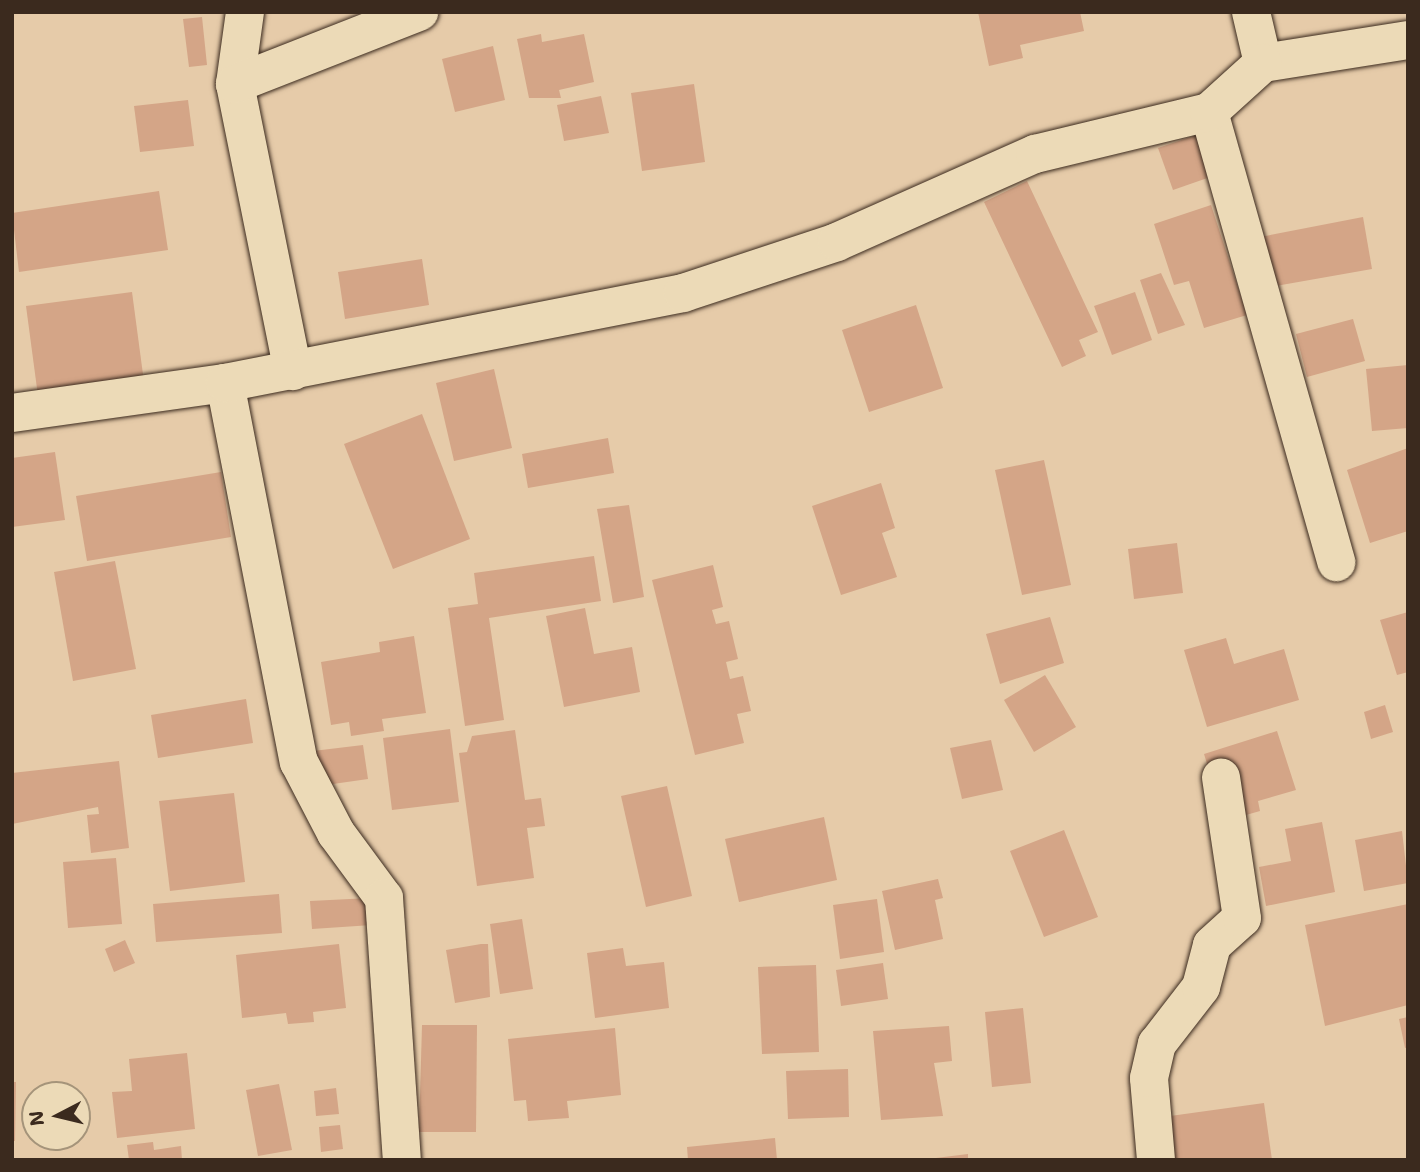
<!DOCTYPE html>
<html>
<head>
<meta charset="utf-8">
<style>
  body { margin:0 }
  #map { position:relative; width:1420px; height:1172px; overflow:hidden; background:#e6cba9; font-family:"Shantell Sans",sans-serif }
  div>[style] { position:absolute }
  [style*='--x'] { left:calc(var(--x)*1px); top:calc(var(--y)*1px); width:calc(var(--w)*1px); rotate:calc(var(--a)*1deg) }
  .building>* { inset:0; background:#d4a587 }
  .roads { filter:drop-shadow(0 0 2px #3b2a1e) drop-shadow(0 0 2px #3b2a1e) }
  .minor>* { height:38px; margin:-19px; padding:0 19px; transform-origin:19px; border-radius:19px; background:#ecdab7 }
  span { translate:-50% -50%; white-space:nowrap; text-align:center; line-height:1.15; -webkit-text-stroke:5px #ecdab7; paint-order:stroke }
  .frame { position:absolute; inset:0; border:14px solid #3b2a1e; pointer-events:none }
  .north { position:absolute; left:21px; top:1081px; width:70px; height:70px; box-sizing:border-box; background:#ecdab7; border:2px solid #a5947a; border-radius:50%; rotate:263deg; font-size:19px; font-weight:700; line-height:28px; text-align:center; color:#3b2a1e }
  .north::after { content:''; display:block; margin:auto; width:24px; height:32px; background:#3b2a1e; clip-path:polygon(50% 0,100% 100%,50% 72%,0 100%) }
</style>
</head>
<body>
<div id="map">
  <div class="building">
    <i style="clip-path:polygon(978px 12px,1080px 12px,1084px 31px,1020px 45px,1023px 58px,989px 66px)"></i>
    <i style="clip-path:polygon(202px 17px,207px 65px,189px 67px,183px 19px)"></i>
    <i style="clip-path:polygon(541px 34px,542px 42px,584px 34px,594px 82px,559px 90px,561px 98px,529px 98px,517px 39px)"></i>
    <i style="clip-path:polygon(493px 46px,505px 100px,455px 112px,442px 59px)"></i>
    <i style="clip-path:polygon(694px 84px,705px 162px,642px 171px,631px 93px)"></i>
    <i style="clip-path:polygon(601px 96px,609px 133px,564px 141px,557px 105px)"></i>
    <i style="clip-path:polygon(188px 100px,194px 146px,140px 152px,134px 106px)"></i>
    <i style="clip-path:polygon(1202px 133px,1216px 175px,1173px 190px,1158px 148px)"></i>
    <i style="clip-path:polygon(1027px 181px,1098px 332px,1079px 340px,1086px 356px,1062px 367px,984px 202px)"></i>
    <i style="clip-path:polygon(159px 191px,168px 250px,19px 272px,12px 213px)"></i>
    <i style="clip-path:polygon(1211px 205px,1247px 315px,1204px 328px,1189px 281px,1174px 285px,1154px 224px)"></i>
    <i style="clip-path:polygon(1363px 217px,1372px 269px,1264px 288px,1255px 238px)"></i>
    <i style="clip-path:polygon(422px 259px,429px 305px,345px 319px,338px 272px)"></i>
    <i style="clip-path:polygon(1161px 273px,1185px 325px,1158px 334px,1140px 280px)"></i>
    <i style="clip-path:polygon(132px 292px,144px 382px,38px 396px,26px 306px)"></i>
    <i style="clip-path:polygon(1135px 292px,1152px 340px,1112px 355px,1094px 306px)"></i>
    <i style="clip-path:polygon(916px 305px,943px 388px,869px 412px,842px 330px)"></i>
    <i style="clip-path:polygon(1353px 319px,1365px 361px,1307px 377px,1296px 334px)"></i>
    <i style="clip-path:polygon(1408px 365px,1408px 428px,1372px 431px,1366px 369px)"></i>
    <i style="clip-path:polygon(494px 369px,512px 448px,454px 461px,436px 383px)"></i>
    <i style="clip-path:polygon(422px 414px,470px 539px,393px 569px,344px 444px)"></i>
    <i style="clip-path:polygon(608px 438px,614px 473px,528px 488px,522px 454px)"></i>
    <i style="clip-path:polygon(1408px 448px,1408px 531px,1370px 543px,1347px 470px)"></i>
    <i style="clip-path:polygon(55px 452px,65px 520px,12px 527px,12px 458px)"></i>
    <i style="clip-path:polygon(1044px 460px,1071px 585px,1022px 595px,995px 470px)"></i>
    <i style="clip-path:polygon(221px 472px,231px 537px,87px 561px,76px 496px)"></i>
    <i style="clip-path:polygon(881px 483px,895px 528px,882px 533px,897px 577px,841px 595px,812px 506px)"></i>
    <i style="clip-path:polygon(629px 505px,644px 597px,613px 603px,597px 509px)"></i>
    <i style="clip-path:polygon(1177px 543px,1183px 593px,1134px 599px,1128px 549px)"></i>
    <i style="clip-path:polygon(594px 556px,601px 601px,489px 618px,504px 720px,465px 726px,448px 608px,478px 604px,474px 573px)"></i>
    <i style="clip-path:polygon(115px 561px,136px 669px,73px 681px,54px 572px)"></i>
    <i style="clip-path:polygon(713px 565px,723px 607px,712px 610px,716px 624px,729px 621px,738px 659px,726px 662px,730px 679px,743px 676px,751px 711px,737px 714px,744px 743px,695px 755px,652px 580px)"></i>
    <i style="clip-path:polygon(585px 608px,594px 654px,632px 647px,640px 692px,564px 707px,546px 616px)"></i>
    <i style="clip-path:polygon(1408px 612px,1408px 672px,1397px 675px,1380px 620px)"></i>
    <i style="clip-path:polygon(1050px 617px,1064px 663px,1000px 684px,986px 634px)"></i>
    <i style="clip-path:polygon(414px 636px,426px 713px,382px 719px,384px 731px,351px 736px,349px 722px,331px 725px,321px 662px,380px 652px,379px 642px)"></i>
    <i style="clip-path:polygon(1226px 638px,1234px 664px,1284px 649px,1299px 700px,1207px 727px,1184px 650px)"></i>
    <i style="clip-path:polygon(1045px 675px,1076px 727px,1034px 752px,1004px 700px)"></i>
    <i style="clip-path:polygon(246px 699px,253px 743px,158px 758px,151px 715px)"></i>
    <i style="clip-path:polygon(1385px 705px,1393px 732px,1371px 739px,1364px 712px)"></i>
    <i style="clip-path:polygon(450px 729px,459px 802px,392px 810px,383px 738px)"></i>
    <i style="clip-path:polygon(515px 730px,525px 800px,541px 798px,545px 826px,527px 828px,534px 878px,477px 886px,459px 753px,467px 752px,472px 736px)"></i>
    <i style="clip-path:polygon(1277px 731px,1296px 790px,1258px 801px,1260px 811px,1225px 821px,1204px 754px)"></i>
    <i style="clip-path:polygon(991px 740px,1003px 790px,962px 799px,950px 748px)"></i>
    <i style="clip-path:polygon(363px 745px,368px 779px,319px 786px,313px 751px)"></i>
    <i style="clip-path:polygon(119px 761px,129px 848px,91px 853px,87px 815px,99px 814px,98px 807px,12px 824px,12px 773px)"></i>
    <i style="clip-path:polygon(667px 786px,692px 896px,646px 907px,621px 796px)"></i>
    <i style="clip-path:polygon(234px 793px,245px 882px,170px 891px,159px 801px)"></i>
    <i style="clip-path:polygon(824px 817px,837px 880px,739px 902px,725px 839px)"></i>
    <i style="clip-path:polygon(1322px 822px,1335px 892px,1266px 906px,1259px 867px,1291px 861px,1285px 829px)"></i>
    <i style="clip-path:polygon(1064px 830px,1098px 917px,1044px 937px,1010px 851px)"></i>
    <i style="clip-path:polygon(1402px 831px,1408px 883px,1364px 891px,1355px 840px)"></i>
    <i style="clip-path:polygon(116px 858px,122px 924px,68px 928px,63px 862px)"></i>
    <i style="clip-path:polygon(938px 879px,943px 898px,935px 900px,943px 939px,895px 950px,882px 891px)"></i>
    <i style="clip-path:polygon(279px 894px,282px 933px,156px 942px,153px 904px)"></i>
    <i style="clip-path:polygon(370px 898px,372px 925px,312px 929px,310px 901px)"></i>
    <i style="clip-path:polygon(877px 899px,884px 952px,840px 959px,833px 905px)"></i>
    <i style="clip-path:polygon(1408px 904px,1408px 1005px,1325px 1026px,1305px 925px)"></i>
    <i style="clip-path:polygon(522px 919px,533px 989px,500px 994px,490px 924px)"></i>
    <i style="clip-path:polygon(125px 940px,135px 963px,114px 972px,105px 949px)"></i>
    <i style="clip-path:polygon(339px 944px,346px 1008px,313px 1012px,314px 1022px,288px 1024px,286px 1013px,242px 1018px,236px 955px)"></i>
    <i style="clip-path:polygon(481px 944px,488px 944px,490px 997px,455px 1003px,446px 950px)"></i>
    <i style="clip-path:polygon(623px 948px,626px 966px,664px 962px,669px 1008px,595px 1018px,587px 953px)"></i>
    <i style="clip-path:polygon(883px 963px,888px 999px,841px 1006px,836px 970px)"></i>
    <i style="clip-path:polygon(816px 965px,819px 1052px,762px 1054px,758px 967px)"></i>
    <i style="clip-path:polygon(1023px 1008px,1031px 1083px,992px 1087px,985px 1012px)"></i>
    <i style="clip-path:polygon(1408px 1017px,1408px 1047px,1405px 1048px,1399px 1019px)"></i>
    <i style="clip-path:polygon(422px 1025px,477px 1025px,476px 1132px,419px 1132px)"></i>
    <i style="clip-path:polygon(949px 1026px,952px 1061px,934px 1063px,943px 1116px,881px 1120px,873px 1031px)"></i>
    <i style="clip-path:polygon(615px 1028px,621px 1095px,567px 1101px,569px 1118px,528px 1121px,526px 1100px,514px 1101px,508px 1039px)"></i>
    <i style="clip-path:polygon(187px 1053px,195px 1129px,117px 1138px,112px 1092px,132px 1091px,129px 1059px)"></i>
    <i style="clip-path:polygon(848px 1069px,849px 1117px,788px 1119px,786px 1071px)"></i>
    <i style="clip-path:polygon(12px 1082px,16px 1082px,15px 1141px,12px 1141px)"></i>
    <i style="clip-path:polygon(279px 1084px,292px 1150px,258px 1156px,246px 1090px)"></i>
    <i style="clip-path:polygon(336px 1088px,339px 1114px,316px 1116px,314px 1091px)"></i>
    <i style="clip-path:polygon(1264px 1103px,1272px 1160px,1168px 1160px,1163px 1117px)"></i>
    <i style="clip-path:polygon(340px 1125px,343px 1149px,321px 1152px,319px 1127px)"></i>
    <i style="clip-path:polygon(775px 1138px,777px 1160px,688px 1160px,687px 1147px)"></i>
    <i style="clip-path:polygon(153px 1142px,154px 1150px,181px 1146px,182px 1160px,129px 1160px,127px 1145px)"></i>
    <i style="clip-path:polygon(968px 1154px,968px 1160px,936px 1160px,936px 1158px)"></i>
  </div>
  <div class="roads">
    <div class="minor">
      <i style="--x:245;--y:12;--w:73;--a:97.9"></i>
      <i style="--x:235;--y:84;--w:293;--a:78.6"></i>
      <i style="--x:1251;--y:12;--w:52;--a:76.8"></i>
      <i style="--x:1263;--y:63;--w:147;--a:-9"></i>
      <i style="--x:235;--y:84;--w:198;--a:-21.4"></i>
      <i style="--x:1209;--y:112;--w:468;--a:74.2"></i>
      <i style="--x:225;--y:383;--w:386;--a:79"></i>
      <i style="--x:299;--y:762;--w:80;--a:62.5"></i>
      <i style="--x:336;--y:833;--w:81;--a:53.6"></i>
      <i style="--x:384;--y:898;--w:263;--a:86.1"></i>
      <i style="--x:12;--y:413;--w:215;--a:-8"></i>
      <i style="--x:225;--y:383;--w:467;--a:-11.1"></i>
      <i style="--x:683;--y:293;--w:162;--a:-18.3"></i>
      <i style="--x:837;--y:242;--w:217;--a:-24"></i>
      <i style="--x:1035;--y:154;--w:179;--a:-13.6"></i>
      <i style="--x:1209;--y:112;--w:73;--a:-42.2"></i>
      <i style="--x:1156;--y:1160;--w:82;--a:-94.9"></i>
      <i style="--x:1149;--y:1078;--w:35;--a:-77"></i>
      <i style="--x:1157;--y:1044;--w:72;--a:-52.3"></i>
      <i style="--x:1201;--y:987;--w:43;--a:-75.3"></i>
      <i style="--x:1212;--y:945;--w:40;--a:-42"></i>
      <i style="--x:1242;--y:918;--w:142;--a:-98.5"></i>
    </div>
  </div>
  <div class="frame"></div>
  <div class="north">N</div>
</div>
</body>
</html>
